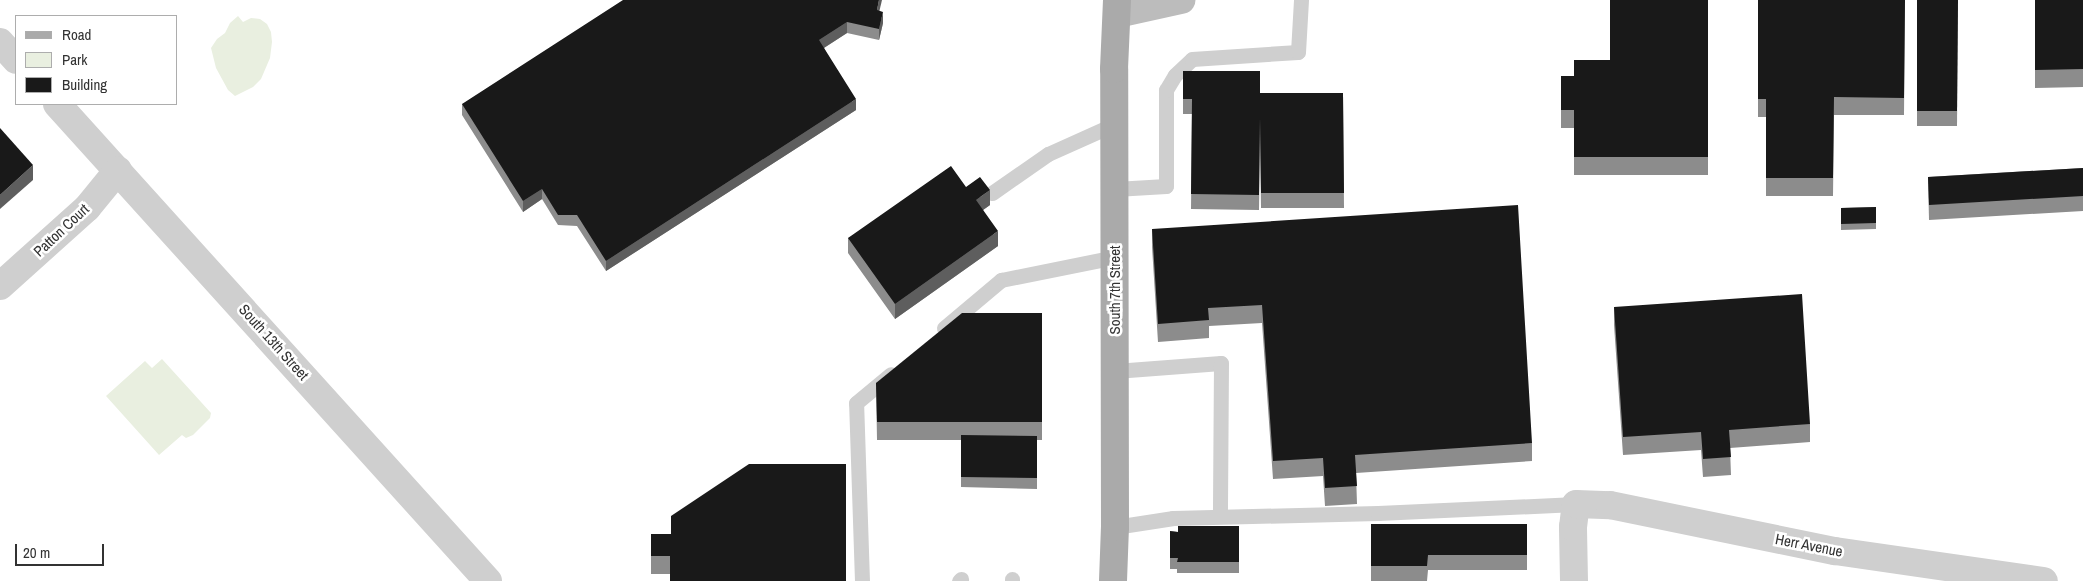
<!DOCTYPE html>
<html>
<head>
<meta charset="utf-8">
<style>
  body { margin:0 }
  #map { position:relative; width:2083px; height:581px; overflow:hidden; background:#fff; font-family:"Archivo Narrow",sans-serif }
  div>[style] { position:absolute }
  [style*='--x'] { left:calc(var(--x)*1px); top:calc(var(--y)*1px); width:calc(var(--w)*1px); rotate:calc(var(--a)*1deg) }
  .green>* { inset:0; background:#e9efe0 }
  .service>* { height:15px; margin:-7.5px; padding:0 7.5px; transform-origin:7.5px; border-radius:7.5px; background:#cfcfcf }
  .minor>* { height:28px; margin:-14px; padding:0 14px; transform-origin:14px; border-radius:14px; background:#cfcfcf }
  .secondary>* { height:28px; margin:-14px; padding:0 14px; transform-origin:14px; border-radius:14px; background:#bcbcbc }
  .primary>* { height:28px; margin:-14px; padding:0 14px; transform-origin:14px; border-radius:14px; background:#aaa }
  .wall>* { inset:0; background:#8c8c8c }
  .shaded-wall>* { inset:0; background:#5e5e5e }
  .building>* { inset:0; background:#191919 }
  span { translate:-50% -50%; white-space:nowrap; text-align:center; line-height:1.15; -webkit-text-stroke:5px #fff; paint-order:stroke }
  .street-label { font-size:15px; color:#323232 }
  .legend { position:absolute; left:15px; top:15px; width:162px; height:90px; box-sizing:border-box; background:#fff; border:1px solid #adadad; margin:0; padding:6px 9px; list-style:none; font-size:15px; color:#323232 }
  .legend li { display:flex; align-items:center; gap:10px; height:25px }
  .legend b { width:25px; border:1px solid #adadad }
  .scale { position:absolute; left:15px; top:544px; width:89px; height:22px; box-sizing:border-box; border:2px solid #323232; border-top:0; padding-left:6px; font-size:15px; line-height:18px; white-space:nowrap; color:#323232; -webkit-text-stroke:4px #fff; paint-order:stroke }
</style>
</head>
<body>
<div id="map">
  <div class="green">
    <i style="clip-path:polygon(238px 16px,243px 22px,251px 18px,260px 19px,267px 24px,271px 32px,272px 42px,270px 58px,261px 79px,253px 87px,235px 96px,228px 90px,216px 68px,211px 48px,217px 39px,225px 33px,230px 23px)"></i>
    <i style="clip-path:polygon(162px 359px,211px 413px,210px 418px,193px 435px,186px 438px,182px 435px,159px 455px,106px 396px,145px 361px,152px 368px)"></i>
  </div>
  <div class="service">
    <i style="--x:1115;--y:189;--w:51;--a:-3.4"></i>
    <i style="--x:1166;--y:186;--w:96;--a:-90"></i>
    <i style="--x:1166;--y:90;--w:17;--a:-59"></i>
    <i style="--x:1175;--y:75;--w:23;--a:-43"></i>
    <i style="--x:1192;--y:59;--w:106;--a:-3.8"></i>
    <i style="--x:1298;--y:52;--w:52;--a:-86.7"></i>
    <i style="--x:992;--y:193;--w:68;--a:-34.9"></i>
    <i style="--x:1048;--y:154;--w:73;--a:-24.1"></i>
    <i style="--x:944;--y:328;--w:75;--a:-40.1"></i>
    <i style="--x:1001;--y:280;--w:116;--a:-11.4"></i>
    <i style="--x:1115;--y:371;--w:106;--a:-4.3"></i>
    <i style="--x:1221;--y:363;--w:153;--a:90.4"></i>
    <i style="--x:1115;--y:527;--w:59;--a:-8.8"></i>
    <i style="--x:1173;--y:518;--w:205;--a:-1.4"></i>
    <i style="--x:1378;--y:513;--w:198;--a:-2.6"></i>
    <i style="--x:1012;--y:579;--w:2;--a:90"></i>
    <i style="--x:862;--y:581;--w:178;--a:-91.9"></i>
    <i style="--x:856;--y:403;--w:45;--a:-39.6"></i>
    <i style="--x:959;--y:581;--w:3;--a:-45"></i>
  </div>
  <div class="minor">
    <i style="--x:0;--y:42;--w:24;--a:48"></i>
    <i style="--x:57;--y:104;--w:643;--a:47.9"></i>
    <i style="--x:0;--y:286;--w:117;--a:-41.9"></i>
    <i style="--x:87;--y:208;--w:49;--a:-50.8"></i>
    <i style="--x:1574;--y:581;--w:54;--a:-91.1"></i>
    <i style="--x:1573;--y:527;--w:23;--a:-83"></i>
    <i style="--x:1576;--y:504;--w:34;--a:2"></i>
    <i style="--x:1610;--y:505;--w:230;--a:11.6"></i>
    <i style="--x:1835;--y:551;--w:211;--a:8.2"></i>
  </div>
  <div class="secondary">
    <i style="--x:1117;--y:14;--w:66;--a:-12.3"></i>
  </div>
  <div class="primary">
    <i style="--x:1113;--y:581;--w:54;--a:-87.9"></i>
    <i style="--x:1115;--y:527;--w:458;--a:-90.1"></i>
    <i style="--x:1114;--y:69;--w:69;--a:-87.5"></i>
  </div>
  <div class="wall">
    <i style="clip-path:polygon(1708px 0,1708px 175px,1574px 175px,1574px 128px,1561px 128px,1561px 76px,1574px 76px,1610px 60px)"></i>
    <i style="clip-path:polygon(1758px 0,1905px 0,1904px 115px,1834px 115px,1833px 196px,1766px 196px,1766px 117px,1758px 117px)"></i>
    <i style="clip-path:polygon(1917px 0,1958px 0,1957px 126px,1917px 126px)"></i>
    <i style="clip-path:polygon(2035px 0,2083px 0,2083px 87px,2035px 88px)"></i>
    <i style="clip-path:polygon(879px 11px,883px 23px,879px 40px,847px 33px,824px 48px,856px 110px,606px 271px,577px 226px,558px 225px,542px 199px,523px 212px,462px 115px,462px 104px)"></i>
    <i style="clip-path:polygon(1183px 71px,1260px 93px,1343px 93px,1344px 208px,1261px 208px,1260px 133px,1259px 210px,1191px 209px,1192px 114px,1183px 114px)"></i>
    <i style="clip-path:polygon(2083px 168px,2083px 211px,1929px 220px,1928px 177px)"></i>
    <i style="clip-path:polygon(966px 187px,990px 205px,983px 210px,998px 246px,895px 319px,848px 253px,848px 238px)"></i>
    <i style="clip-path:polygon(1876px 207px,1876px 229px,1841px 230px,1841px 208px)"></i>
    <i style="clip-path:polygon(1152px 229px,1532px 443px,1532px 461px,1356px 473px,1357px 504px,1325px 506px,1323px 476px,1273px 479px,1262px 323px,1209px 326px,1209px 338px,1158px 342px,1152px 247px)"></i>
    <i style="clip-path:polygon(1614px 307px,1810px 424px,1810px 442px,1730px 448px,1731px 475px,1703px 477px,1701px 450px,1623px 455px,1614px 325px)"></i>
    <i style="clip-path:polygon(1042px 313px,1042px 440px,1037px 440px,1037px 489px,961px 487px,961px 440px,877px 440px,876px 383px)"></i>
    <i style="clip-path:polygon(1371px 524px,1527px 524px,1527px 570px,1428px 570px,1427px 581px,1371px 581px)"></i>
    <i style="clip-path:polygon(1239px 526px,1239px 573px,1177px 573px,1177px 569px,1170px 569px,1170px 531px,1178px 532px)"></i>
    <i style="clip-path:polygon(651px 534px,846px 581px,670px 574px,651px 574px)"></i>
  </div>
  <div class="shaded-wall">
    <i style="clip-path:polygon(879px 0,882px 0,877px 21px,877px 10px)"></i>
    <i style="clip-path:polygon(883px 12px,883px 23px,879px 40px,879px 29px)"></i>
    <i style="clip-path:polygon(847px 22px,847px 33px,819px 51px,819px 40px)"></i>
    <i style="clip-path:polygon(856px 99px,856px 110px,606px 271px,606px 261px)"></i>
    <i style="clip-path:polygon(33px 165px,33px 180px,0 209px,0 195px)"></i>
    <i style="clip-path:polygon(542px 189px,542px 199px,523px 212px,523px 201px)"></i>
    <i style="clip-path:polygon(990px 190px,990px 205px,976px 215px,976px 200px)"></i>
    <i style="clip-path:polygon(998px 231px,998px 246px,895px 319px,895px 304px)"></i>
  </div>
  <div class="building">
    <i style="clip-path:polygon(623px 0,879px 0,877px 10px,883px 12px,879px 29px,847px 22px,819px 40px,856px 99px,606px 261px,577px 215px,558px 215px,542px 189px,523px 201px,462px 104px)"></i>
    <i style="clip-path:polygon(1610px 0,1708px 0,1708px 157px,1574px 157px,1574px 110px,1561px 110px,1561px 76px,1574px 76px,1574px 60px,1610px 60px)"></i>
    <i style="clip-path:polygon(1758px 0,1905px 0,1904px 98px,1834px 97px,1833px 178px,1766px 178px,1766px 99px,1758px 99px)"></i>
    <i style="clip-path:polygon(1917px 0,1958px 0,1957px 111px,1917px 111px)"></i>
    <i style="clip-path:polygon(2035px 0,2083px 0,2083px 69px,2035px 70px)"></i>
    <i style="clip-path:polygon(1183px 71px,1260px 71px,1260px 93px,1343px 93px,1344px 193px,1261px 193px,1260px 118px,1259px 195px,1191px 194px,1192px 99px,1183px 99px)"></i>
    <i style="clip-path:polygon(0 128px,33px 165px,0 195px)"></i>
    <i style="clip-path:polygon(951px 166px,966px 187px,980px 177px,990px 190px,976px 200px,998px 231px,895px 304px,848px 238px)"></i>
    <i style="clip-path:polygon(2083px 168px,2083px 196px,1929px 205px,1928px 177px)"></i>
    <i style="clip-path:polygon(1518px 205px,1532px 443px,1355px 455px,1357px 486px,1325px 488px,1323px 458px,1273px 461px,1262px 305px,1208px 308px,1209px 320px,1158px 324px,1152px 229px)"></i>
    <i style="clip-path:polygon(1876px 207px,1876px 223px,1841px 224px,1841px 208px)"></i>
    <i style="clip-path:polygon(1802px 294px,1810px 424px,1729px 430px,1731px 457px,1703px 459px,1701px 432px,1623px 437px,1614px 307px)"></i>
    <i style="clip-path:polygon(962px 313px,1042px 313px,1042px 422px,877px 422px,876px 383px)"></i>
    <i style="clip-path:polygon(961px 435px,1037px 436px,1037px 478px,961px 477px)"></i>
    <i style="clip-path:polygon(749px 464px,846px 464px,846px 581px,670px 581px,670px 556px,651px 556px,651px 534px,671px 534px,671px 516px)"></i>
    <i style="clip-path:polygon(1371px 524px,1527px 524px,1527px 555px,1428px 555px,1427px 566px,1371px 566px)"></i>
    <i style="clip-path:polygon(1178px 526px,1239px 526px,1239px 562px,1177px 562px,1178px 558px,1170px 558px,1170px 531px,1178px 532px)"></i>
  </div>
  <div class="street-label">
    <span style="left:61px;top:230px;rotate:-43deg">Patton Court</span>
    <span style="left:1115px;top:290px;rotate:-90deg">South 7th Street</span>
    <span style="left:274px;top:342px;rotate:48deg">South 13th Street</span>
    <span style="left:1809px;top:545px;rotate:11deg">Herr Avenue</span>
  </div>
  <ul class="legend">
  <li><b style="height:6px;background:#aaa"></b>Road</li>
  <li><b style="height:14px;background:#e9efe0"></b>Park</li>
  <li><b style="height:14px;background:#191919"></b>Building</li>
  </ul>
  <div class="scale">20 m</div>
</div>
</body>
</html>
